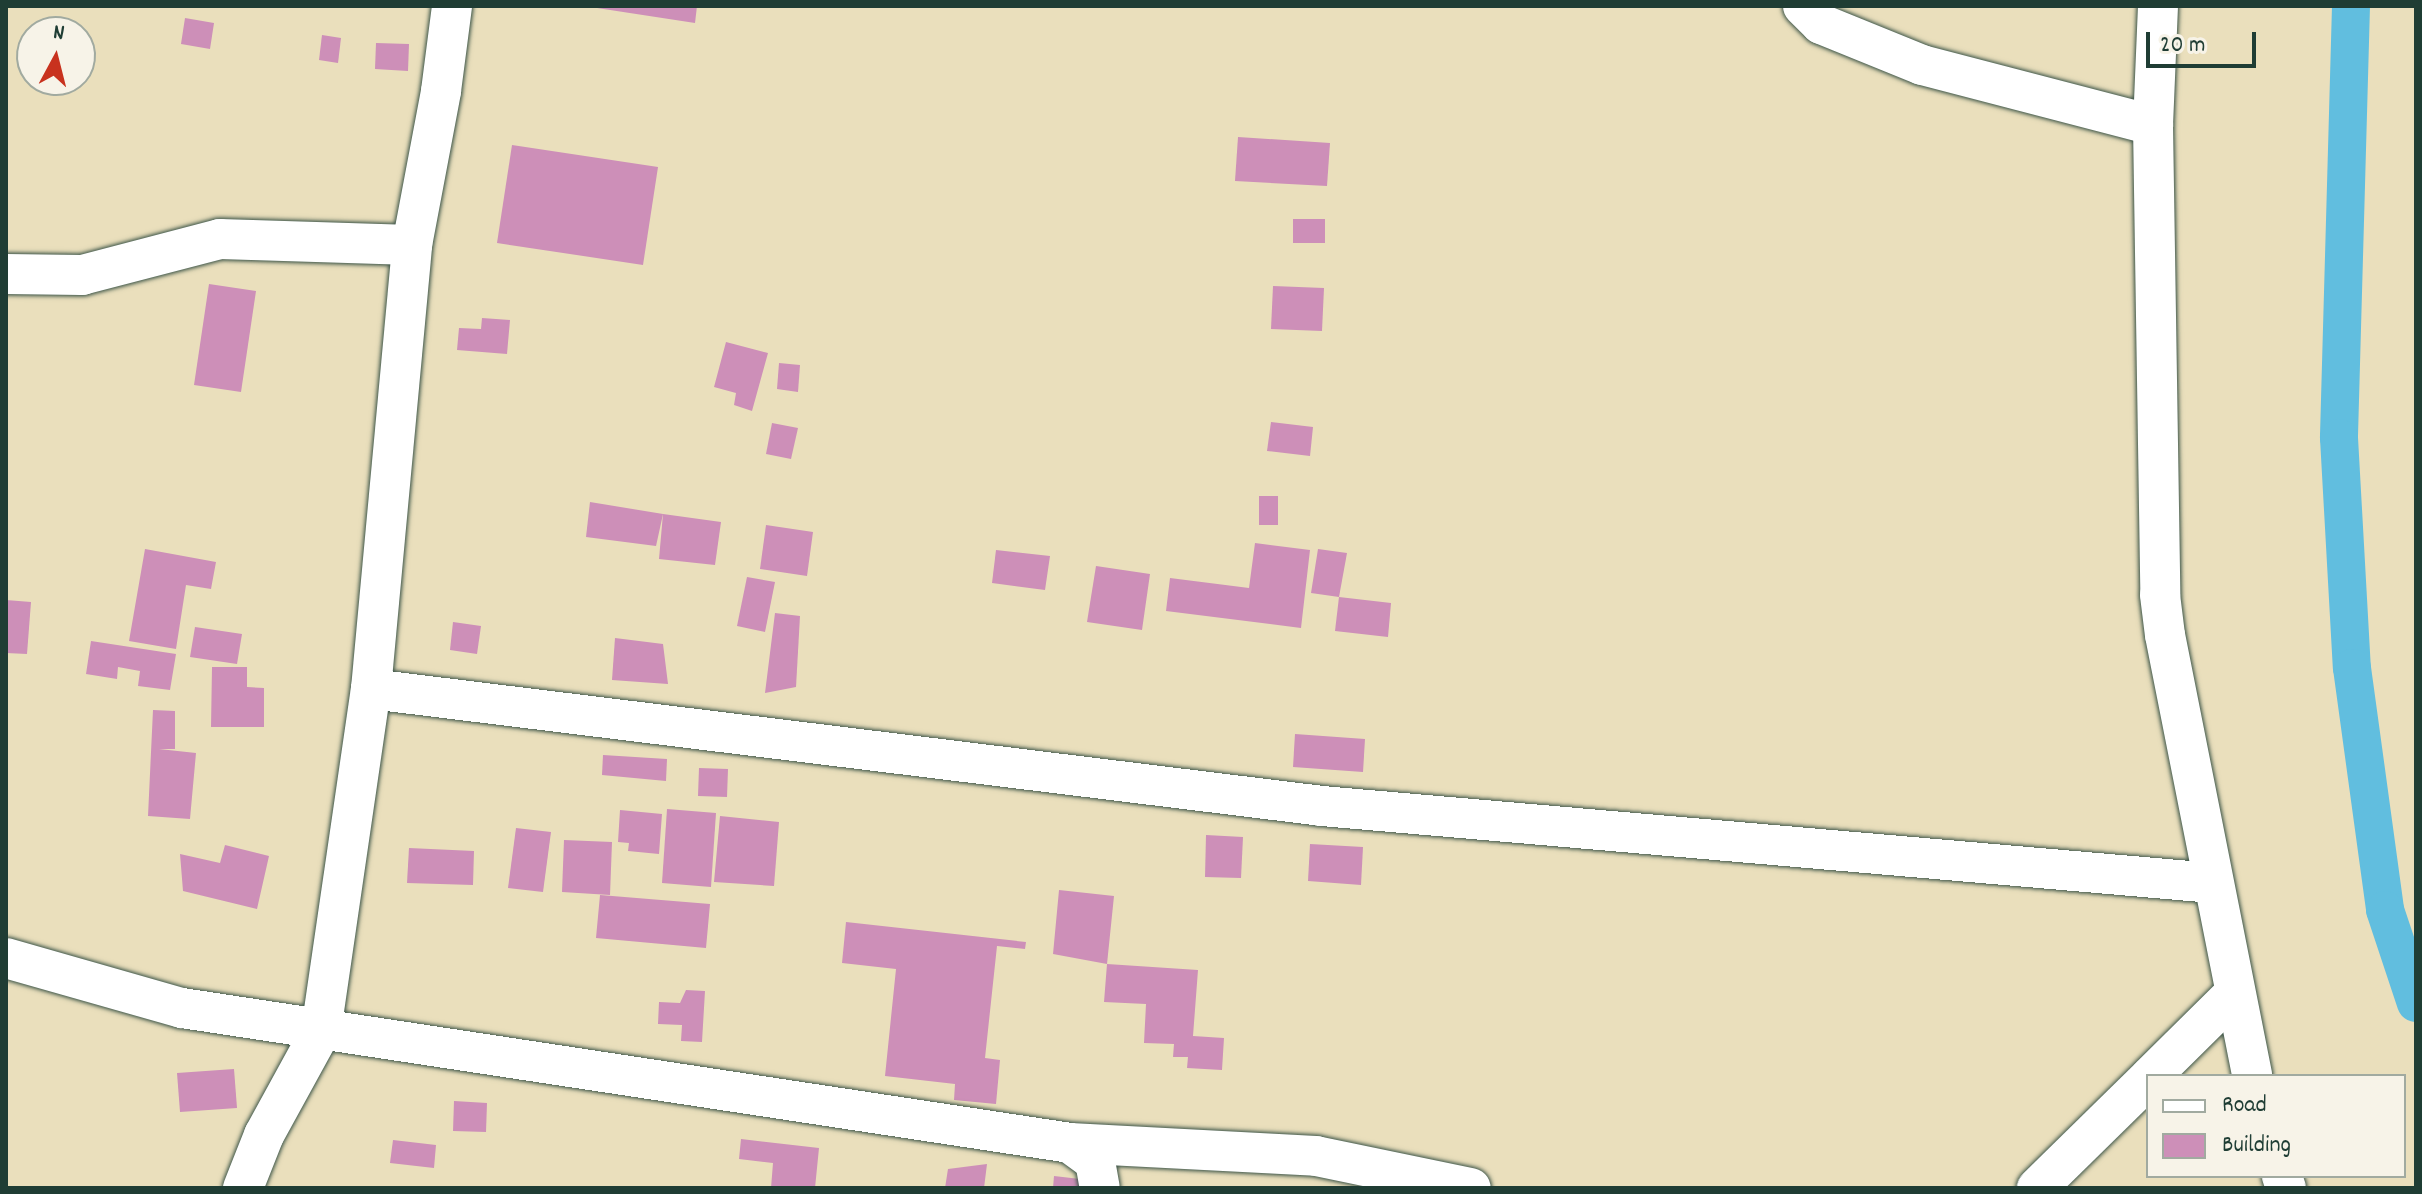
<!DOCTYPE html>
<html>
<head>
<meta charset="utf-8">
<style>
  body { margin:0 }
  #map { position:relative; width:2422px; height:1194px; overflow:hidden; background:#eadfbc; font-family:Dekko,sans-serif }
  div>[style] { position:absolute }
  [style*='--x'] { left:calc(var(--x)*1px); top:calc(var(--y)*1px); width:calc(var(--w)*1px); rotate:calc(var(--a)*1deg) }
  .canal>* { height:38px; margin:-19px; padding:0 19px; transform-origin:19px; border-radius:19px; background:#61bedf }
  .building>* { inset:0; background:#cd8fb8 }
  .roads { filter:drop-shadow(0 0 2px #3d5548) drop-shadow(0 0 2px #3d5548) }
  .street>* { height:40px; margin:-20px; padding:0 20px; transform-origin:20px; border-radius:20px; background:#fff }
  span { translate:-50% -50%; white-space:nowrap; text-align:center; line-height:1.15; -webkit-text-stroke:6px #f7f3e8; paint-order:stroke }
  .frame { position:absolute; inset:0; border:8px solid #1f3d34; pointer-events:none }
  .legend { position:absolute; left:2146px; top:1074px; width:260px; height:104px; box-sizing:border-box; background:#f7f3e8; border:2px solid #a1aaa0; margin:0; padding:10px 14px; list-style:none; font-size:24px; color:#1f3d34 }
  .legend li { display:flex; align-items:center; gap:16px; height:40px }
  .legend b { width:40px; border:2px solid #a1aaa0 }
  .north { position:absolute; left:16px; top:16px; width:80px; height:80px; box-sizing:border-box; background:#f7f3e8; border:2px solid #a1aaa0; border-radius:50%; rotate:7deg; font-size:22px; font-weight:700; line-height:32px; text-align:center; color:#1f3d34 }
  .north::after { content:''; display:block; margin:auto; width:28px; height:36px; background:#c8321e; clip-path:polygon(50% 0,100% 100%,50% 72%,0 100%) }
  .scale { position:absolute; left:2146px; top:32px; width:110px; height:36px; box-sizing:border-box; border:4px solid #1f3d34; border-top:0; padding-left:10px; font-size:24px; line-height:28px; white-space:nowrap; color:#1f3d34; -webkit-text-stroke:6px #f7f3e8; paint-order:stroke }
</style>
</head>
<body>
<div id="map">
  <div class="canal">
    <i style="--x:2351;--y:6;--w:432;--a:91.6"></i>
    <i style="--x:2339;--y:438;--w:230;--a:86.8"></i>
    <i style="--x:2352;--y:668;--w:244;--a:82.2"></i>
    <i style="--x:2385;--y:910;--w:98;--a:71.6"></i>
  </div>
  <div class="building">
    <i style="clip-path:polygon(584px 6px,697px 6px,695px 23px)"></i>
    <i style="clip-path:polygon(185px 18px,214px 23px,210px 49px,181px 44px)"></i>
    <i style="clip-path:polygon(322px 35px,341px 38px,338px 63px,319px 60px)"></i>
    <i style="clip-path:polygon(376px 43px,409px 44px,408px 71px,375px 69px)"></i>
    <i style="clip-path:polygon(1238px 137px,1330px 143px,1327px 186px,1235px 181px)"></i>
    <i style="clip-path:polygon(512px 145px,658px 167px,643px 265px,497px 243px)"></i>
    <i style="clip-path:polygon(1293px 219px,1325px 219px,1325px 243px,1293px 243px)"></i>
    <i style="clip-path:polygon(209px 284px,256px 291px,241px 392px,194px 385px)"></i>
    <i style="clip-path:polygon(1273px 286px,1324px 288px,1322px 331px,1271px 329px)"></i>
    <i style="clip-path:polygon(482px 318px,510px 320px,507px 354px,457px 350px,459px 328px,481px 329px)"></i>
    <i style="clip-path:polygon(726px 342px,768px 353px,752px 411px,734px 405px,736px 393px,714px 387px)"></i>
    <i style="clip-path:polygon(779px 363px,800px 365px,798px 392px,777px 389px)"></i>
    <i style="clip-path:polygon(1271px 422px,1313px 427px,1310px 456px,1267px 451px)"></i>
    <i style="clip-path:polygon(772px 423px,798px 428px,791px 459px,766px 454px)"></i>
    <i style="clip-path:polygon(1259px 496px,1278px 496px,1278px 525px,1259px 525px)"></i>
    <i style="clip-path:polygon(590px 502px,663px 514px,656px 546px,586px 537px)"></i>
    <i style="clip-path:polygon(663px 514px,721px 522px,715px 565px,659px 559px)"></i>
    <i style="clip-path:polygon(766px 525px,813px 532px,807px 576px,760px 569px)"></i>
    <i style="clip-path:polygon(1255px 543px,1310px 550px,1301px 628px,1166px 611px,1170px 578px,1249px 588px)"></i>
    <i style="clip-path:polygon(145px 549px,216px 562px,211px 589px,186px 585px,176px 649px,129px 641px)"></i>
    <i style="clip-path:polygon(1318px 549px,1347px 553px,1339px 597px,1311px 593px)"></i>
    <i style="clip-path:polygon(996px 550px,1050px 556px,1045px 590px,992px 583px)"></i>
    <i style="clip-path:polygon(1096px 566px,1150px 574px,1142px 630px,1087px 622px)"></i>
    <i style="clip-path:polygon(747px 577px,775px 582px,765px 632px,737px 626px)"></i>
    <i style="clip-path:polygon(1339px 597px,1391px 603px,1388px 637px,1335px 631px)"></i>
    <i style="clip-path:polygon(6px 600px,31px 602px,27px 654px,6px 653px)"></i>
    <i style="clip-path:polygon(775px 613px,800px 616px,796px 687px,765px 693px)"></i>
    <i style="clip-path:polygon(453px 622px,481px 626px,477px 654px,450px 650px)"></i>
    <i style="clip-path:polygon(195px 627px,242px 634px,237px 664px,190px 657px)"></i>
    <i style="clip-path:polygon(615px 638px,663px 644px,668px 684px,612px 680px)"></i>
    <i style="clip-path:polygon(91px 641px,176px 654px,170px 690px,138px 686px,140px 671px,118px 667px,117px 679px,86px 674px)"></i>
    <i style="clip-path:polygon(212px 667px,247px 667px,247px 687px,264px 688px,264px 727px,211px 727px)"></i>
    <i style="clip-path:polygon(153px 710px,175px 711px,175px 749px,159px 749px,196px 753px,190px 819px,148px 816px)"></i>
    <i style="clip-path:polygon(1295px 734px,1365px 739px,1363px 772px,1293px 767px)"></i>
    <i style="clip-path:polygon(603px 755px,667px 759px,666px 781px,602px 775px)"></i>
    <i style="clip-path:polygon(699px 768px,728px 769px,727px 797px,698px 796px)"></i>
    <i style="clip-path:polygon(667px 809px,716px 813px,711px 887px,662px 883px)"></i>
    <i style="clip-path:polygon(620px 810px,662px 814px,659px 854px,628px 851px,629px 843px,618px 842px)"></i>
    <i style="clip-path:polygon(720px 816px,779px 822px,774px 886px,714px 882px)"></i>
    <i style="clip-path:polygon(516px 828px,551px 832px,543px 892px,508px 888px)"></i>
    <i style="clip-path:polygon(1206px 835px,1243px 837px,1241px 878px,1205px 877px)"></i>
    <i style="clip-path:polygon(564px 840px,612px 842px,610px 895px,562px 892px)"></i>
    <i style="clip-path:polygon(1310px 844px,1363px 847px,1361px 885px,1308px 881px)"></i>
    <i style="clip-path:polygon(225px 845px,269px 856px,257px 909px,183px 891px,180px 854px,220px 863px)"></i>
    <i style="clip-path:polygon(409px 848px,474px 851px,473px 885px,407px 883px)"></i>
    <i style="clip-path:polygon(1059px 890px,1114px 896px,1107px 964px,1053px 954px)"></i>
    <i style="clip-path:polygon(600px 895px,710px 904px,706px 948px,596px 938px)"></i>
    <i style="clip-path:polygon(846px 922px,1026px 942px,1025px 949px,997px 946px,985px 1058px,1000px 1060px,996px 1104px,954px 1100px,955px 1084px,885px 1076px,896px 969px,842px 963px)"></i>
    <i style="clip-path:polygon(1107px 964px,1198px 970px,1193px 1036px,1224px 1038px,1222px 1070px,1187px 1068px,1188px 1057px,1173px 1057px,1174px 1044px,1144px 1043px,1146px 1004px,1104px 1002px)"></i>
    <i style="clip-path:polygon(686px 990px,705px 991px,702px 1042px,681px 1041px,682px 1025px,658px 1024px,659px 1002px,680px 1003px)"></i>
    <i style="clip-path:polygon(234px 1069px,237px 1108px,180px 1112px,177px 1073px)"></i>
    <i style="clip-path:polygon(454px 1101px,487px 1103px,486px 1132px,453px 1131px)"></i>
    <i style="clip-path:polygon(741px 1139px,819px 1148px,815px 1188px,771px 1188px,773px 1163px,739px 1159px)"></i>
    <i style="clip-path:polygon(393px 1140px,436px 1145px,434px 1168px,390px 1163px)"></i>
    <i style="clip-path:polygon(987px 1164px,984px 1188px,945px 1188px,948px 1169px)"></i>
    <i style="clip-path:polygon(1054px 1176px,1080px 1179px,1079px 1188px,1053px 1188px)"></i>
  </div>
  <div class="roads">
    <div class="street">
      <i style="--x:1803;--y:6;--w:25;--a:45"></i>
      <i style="--x:1821;--y:24;--w:109;--a:22.1"></i>
      <i style="--x:1922;--y:65;--w:239;--a:14.6"></i>
      <i style="--x:2158;--y:6;--w:119;--a:92.4"></i>
      <i style="--x:2153;--y:125;--w:470;--a:89.1"></i>
      <i style="--x:2160;--y:595;--w:40;--a:82.9"></i>
      <i style="--x:2165;--y:635;--w:449;--a:78.8"></i>
      <i style="--x:6;--y:274;--w:76;--a:0.8"></i>
      <i style="--x:82;--y:275;--w:143;--a:-14.6"></i>
      <i style="--x:220;--y:239;--w:192;--a:1.8"></i>
      <i style="--x:371;--y:689;--w:958;--a:7.01"></i>
      <i style="--x:1322;--y:806;--w:893;--a:4.94"></i>
      <i style="--x:6;--y:958;--w:183;--a:15.9"></i>
      <i style="--x:182;--y:1008;--w:898;--a:8.64"></i>
      <i style="--x:1070;--y:1143;--w:31;--a:36"></i>
      <i style="--x:1095;--y:1161;--w:27;--a:80"></i>
      <i style="--x:2151;--y:1076;--w:117;--a:-44.7"></i>
      <i style="--x:1070;--y:1143;--w:246;--a:3"></i>
      <i style="--x:1316;--y:1156;--w:158;--a:11.7"></i>
      <i style="--x:2282;--y:1176;--w:13;--a:72"></i>
      <i style="--x:243;--y:1188;--w:57;--a:-68.4"></i>
      <i style="--x:264;--y:1135;--w:119;--a:-61.3"></i>
      <i style="--x:321;--y:1031;--w:346;--a:-81.7"></i>
      <i style="--x:371;--y:689;--w:446;--a:-84.7"></i>
      <i style="--x:412;--y:245;--w:157;--a:-79.3"></i>
      <i style="--x:441;--y:91;--w:86;--a:-82.6"></i>
      <i style="--x:2037;--y:1188;--w:156;--a:-44.5"></i>
    </div>
  </div>
  <div class="frame"></div>
  <ul class="legend">
  <li><b style="height:10px;background:#fff"></b>Road</li>
  <li><b style="height:22px;background:#cd8fb8"></b>Building</li>
  </ul>
  <div class="north">N</div>
  <div class="scale">20 m</div>
</div>
</body>
</html>
